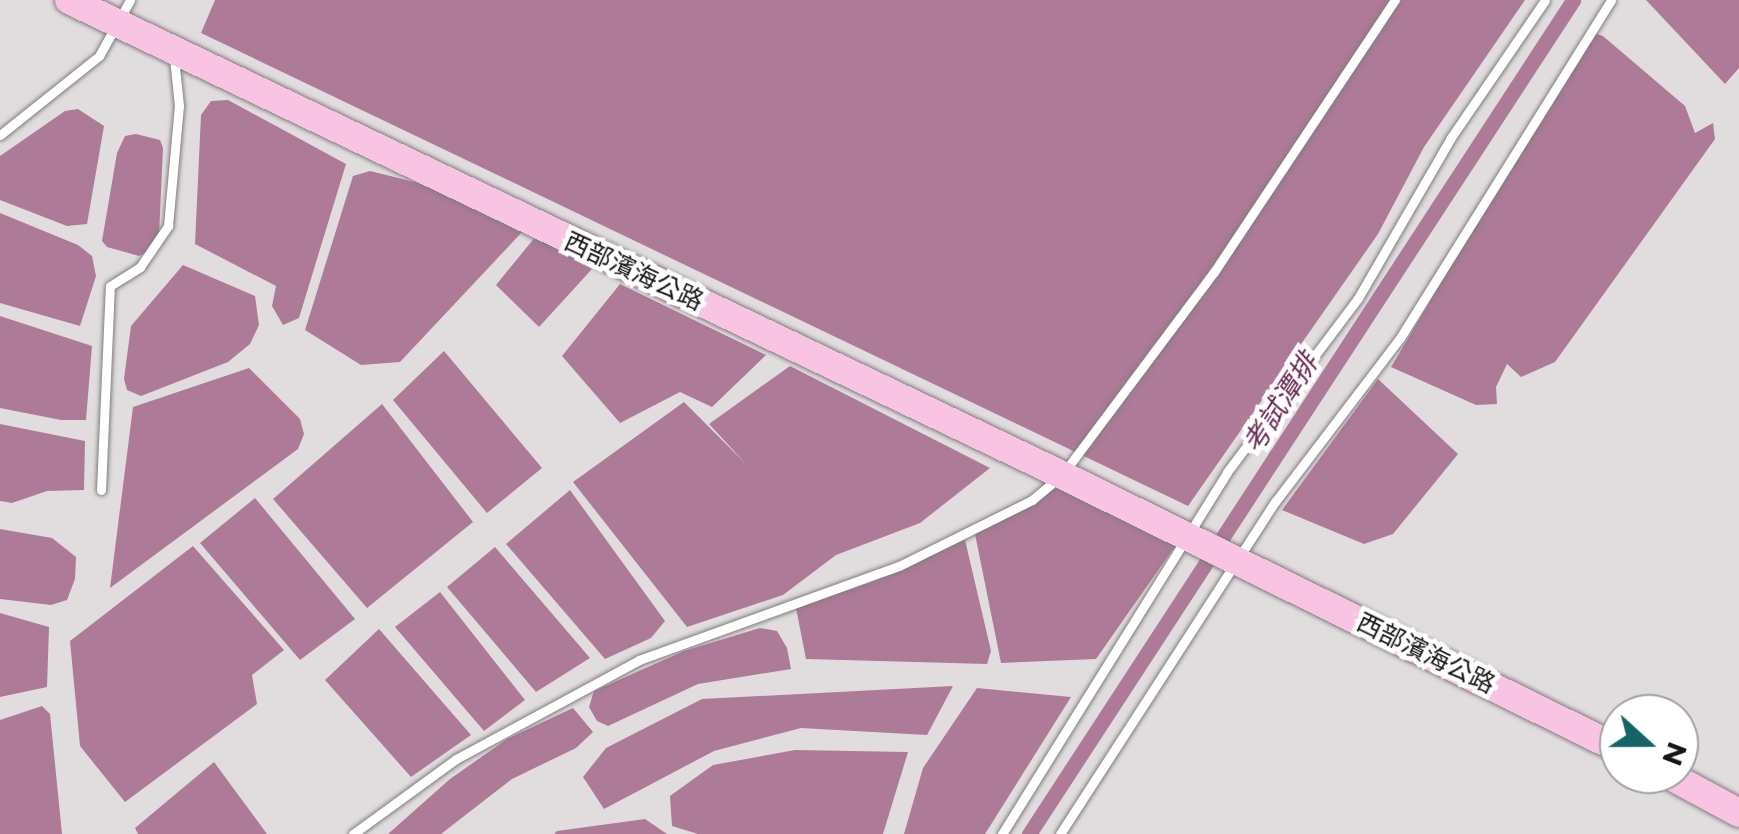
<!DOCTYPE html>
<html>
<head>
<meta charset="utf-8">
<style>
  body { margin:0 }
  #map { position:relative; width:1739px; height:834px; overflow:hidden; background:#e1dddf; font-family:Montserrat,"Noto Sans TC",sans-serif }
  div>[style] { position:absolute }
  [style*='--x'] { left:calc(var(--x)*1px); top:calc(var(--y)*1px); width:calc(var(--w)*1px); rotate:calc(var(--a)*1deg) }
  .water>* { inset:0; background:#ad7a98 }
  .canal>* { height:15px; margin:-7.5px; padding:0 7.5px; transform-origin:7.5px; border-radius:7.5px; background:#ad7a98 }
  .roads { filter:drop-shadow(0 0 2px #807d7f) drop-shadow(0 0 2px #807d7f) }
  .lane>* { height:9px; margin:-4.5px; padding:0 4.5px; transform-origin:4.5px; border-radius:4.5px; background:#fff }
  .primary>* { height:28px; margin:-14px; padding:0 14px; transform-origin:14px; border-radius:14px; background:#f9c3e4 }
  span { translate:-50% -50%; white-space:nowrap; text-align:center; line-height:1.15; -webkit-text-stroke:9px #fff; paint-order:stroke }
  .street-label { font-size:25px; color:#161516 }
  .water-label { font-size:28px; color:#682952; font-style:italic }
  .north { position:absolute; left:1599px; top:694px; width:100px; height:100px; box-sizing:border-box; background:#fff; border:2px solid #a2a1a2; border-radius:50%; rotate:111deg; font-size:28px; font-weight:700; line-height:40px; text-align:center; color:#161516 }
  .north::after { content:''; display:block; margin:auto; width:35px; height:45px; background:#146467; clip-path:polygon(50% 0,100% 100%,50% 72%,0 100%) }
</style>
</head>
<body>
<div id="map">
  <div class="water">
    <i style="clip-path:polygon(215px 0,1525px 0,1424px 147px,1378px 234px,1188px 506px,201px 33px)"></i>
    <i style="clip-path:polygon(1646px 0,1739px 0,1739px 68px,1725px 84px)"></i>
    <i style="clip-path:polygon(1590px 32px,1603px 36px,1685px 106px,1695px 133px,1713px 123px,1715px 139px,1555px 362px,1521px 377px,1507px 364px,1496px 387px,1497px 404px,1476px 405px,1391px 367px)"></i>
    <i style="clip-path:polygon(228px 100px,346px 164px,299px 318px,283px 325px,272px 306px,276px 286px,195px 244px,201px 115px,211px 101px)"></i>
    <i style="clip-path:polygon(78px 109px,104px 126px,87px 224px,67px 226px,0 200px,0 156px,65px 111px)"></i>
    <i style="clip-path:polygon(136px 134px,160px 140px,163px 148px,159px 235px,153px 249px,139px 256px,107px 247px,102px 241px,117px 153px,125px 136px)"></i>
    <i style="clip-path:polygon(370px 171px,443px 189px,524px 230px,400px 362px,361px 365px,305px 330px,353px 176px)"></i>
    <i style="clip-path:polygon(0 213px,78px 245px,92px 256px,96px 276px,80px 326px,0 303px)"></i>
    <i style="clip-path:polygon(536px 236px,592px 269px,539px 327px,496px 285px)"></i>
    <i style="clip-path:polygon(183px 265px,255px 296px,259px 325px,250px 344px,228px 362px,141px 396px,127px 390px,124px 379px,131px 326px)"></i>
    <i style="clip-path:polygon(620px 284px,766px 355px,712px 407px,680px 392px,620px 423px,562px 356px)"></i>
    <i style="clip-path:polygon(0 316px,92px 346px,86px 420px,61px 420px,0 408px)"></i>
    <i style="clip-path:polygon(444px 351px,542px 468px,487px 513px,393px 400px)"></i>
    <i style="clip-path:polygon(790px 366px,990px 468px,920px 523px,836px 555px,783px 595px,687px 627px,573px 482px,684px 402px,746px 464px,709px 424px)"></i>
    <i style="clip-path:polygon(249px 368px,300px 419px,304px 434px,298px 449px,110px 588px,133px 407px)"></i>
    <i style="clip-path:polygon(1378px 379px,1458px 454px,1393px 534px,1364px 544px,1282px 510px)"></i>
    <i style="clip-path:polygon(382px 404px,473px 522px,367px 608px,273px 499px)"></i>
    <i style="clip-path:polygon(0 424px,85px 441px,84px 490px,47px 491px,12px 503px,0 501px)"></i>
    <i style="clip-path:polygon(1054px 487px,1178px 542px,1096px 659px,1001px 663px,974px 529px)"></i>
    <i style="clip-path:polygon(570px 490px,665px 621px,651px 638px,605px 659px,506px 544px)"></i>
    <i style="clip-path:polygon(255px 498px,355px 619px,300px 660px,200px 543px)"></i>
    <i style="clip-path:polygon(0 529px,52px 538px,76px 557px,75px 579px,67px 600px,51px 605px,0 599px)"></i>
    <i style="clip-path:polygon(965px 540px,991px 651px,987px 664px,806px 659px,795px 603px)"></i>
    <i style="clip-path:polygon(193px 546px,284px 650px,252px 675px,257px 704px,125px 802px,80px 746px,70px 641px)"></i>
    <i style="clip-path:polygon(495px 547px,590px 658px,536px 692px,447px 587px)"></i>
    <i style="clip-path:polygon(440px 592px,525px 700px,484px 731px,395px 627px)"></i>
    <i style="clip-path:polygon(0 613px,49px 627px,47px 687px,0 697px)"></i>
    <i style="clip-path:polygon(760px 628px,777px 631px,787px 648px,791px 669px,698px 684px,608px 726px,597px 721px,589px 707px,594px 691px,684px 651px)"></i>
    <i style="clip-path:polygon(379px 629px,471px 735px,411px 777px,325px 680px)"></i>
    <i style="clip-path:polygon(953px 686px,927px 735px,801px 728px,714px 751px,604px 809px,583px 777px,606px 748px,702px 699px)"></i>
    <i style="clip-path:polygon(977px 688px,1071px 697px,985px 834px,904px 834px,923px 768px)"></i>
    <i style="clip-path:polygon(42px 706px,50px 714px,62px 834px,0 834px,0 720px)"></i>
    <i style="clip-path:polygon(573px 708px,593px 732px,576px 748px,512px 779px,441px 834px,388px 834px,450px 779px,507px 739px)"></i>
    <i style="clip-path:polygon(795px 750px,908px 752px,883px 834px,698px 834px,672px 826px,670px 796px,713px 765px)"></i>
    <i style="clip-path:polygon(214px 762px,267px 834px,138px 834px,135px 828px)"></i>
    <i style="clip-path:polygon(645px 819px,667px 834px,554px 834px,557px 831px)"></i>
  </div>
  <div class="canal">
    <i style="--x:1029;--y:834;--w:996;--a:-56.88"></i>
  </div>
  <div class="roads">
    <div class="lane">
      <i style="--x:0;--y:135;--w:127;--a:-38.6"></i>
      <i style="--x:99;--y:56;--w:64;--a:-61"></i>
      <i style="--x:101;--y:490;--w:204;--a:-87.5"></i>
      <i style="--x:110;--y:286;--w:36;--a:-32"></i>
      <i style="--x:140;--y:267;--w:50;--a:-55.7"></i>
      <i style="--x:168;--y:226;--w:121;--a:-84.8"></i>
      <i style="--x:179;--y:106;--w:48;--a:-95.9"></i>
      <i style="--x:353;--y:834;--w:127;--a:-36.1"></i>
      <i style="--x:456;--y:759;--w:208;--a:-28.4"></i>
      <i style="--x:639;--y:660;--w:276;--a:-19.9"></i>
      <i style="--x:899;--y:566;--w:148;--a:-26.4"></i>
      <i style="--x:1032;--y:500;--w:39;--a:-40"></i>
      <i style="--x:1062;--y:475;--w:254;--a:-53.2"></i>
      <i style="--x:1214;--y:272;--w:327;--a:-56.4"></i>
      <i style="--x:1002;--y:834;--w:426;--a:-58.1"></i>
      <i style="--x:1227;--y:472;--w:218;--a:-53"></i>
      <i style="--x:1358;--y:298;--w:184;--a:-59.9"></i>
      <i style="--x:1450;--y:139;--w:168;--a:-55.6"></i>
      <i style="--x:1060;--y:834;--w:396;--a:-57.1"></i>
      <i style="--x:1275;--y:502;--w:206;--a:-52.7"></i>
      <i style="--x:1400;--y:338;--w:398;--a:-58"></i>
    </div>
    <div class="primary">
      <i style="--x:69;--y:0;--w:1101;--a:25.56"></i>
      <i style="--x:1062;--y:475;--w:621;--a:26.19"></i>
      <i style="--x:1667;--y:774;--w:82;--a:28.4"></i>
    </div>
  </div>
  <div class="street-label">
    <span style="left:634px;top:271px;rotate:25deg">西部濱海公路</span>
    <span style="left:1426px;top:653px;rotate:26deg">西部濱海公路</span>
  </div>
  <div class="water-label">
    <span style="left:1280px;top:403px;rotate:-57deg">考試潭排</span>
  </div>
  <div class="north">N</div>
</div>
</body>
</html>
